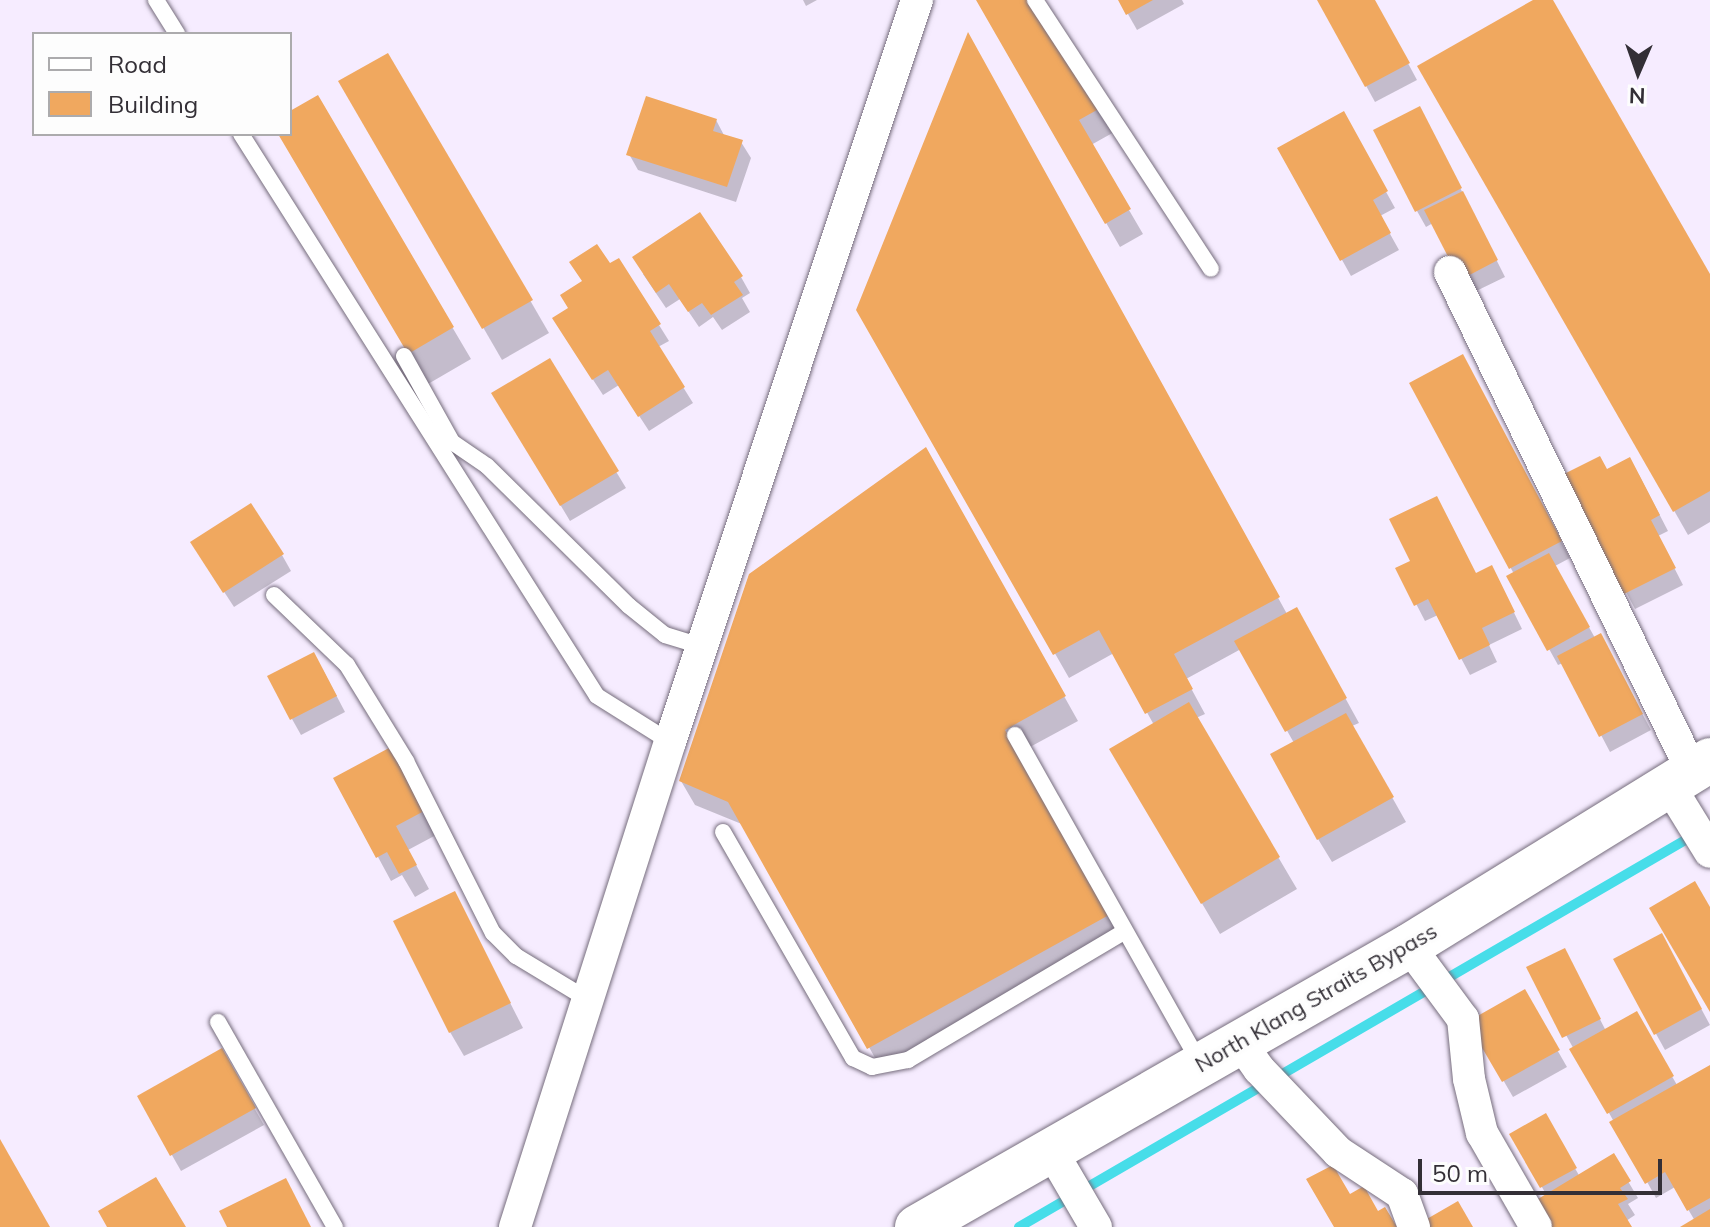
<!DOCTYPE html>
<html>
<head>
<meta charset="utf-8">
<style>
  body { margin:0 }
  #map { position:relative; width:1710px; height:1227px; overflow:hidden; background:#f6ecff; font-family:Mulish,sans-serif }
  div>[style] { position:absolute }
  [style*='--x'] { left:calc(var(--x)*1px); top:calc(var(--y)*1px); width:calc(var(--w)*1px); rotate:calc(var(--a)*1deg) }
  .shadow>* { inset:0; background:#0003 }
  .stream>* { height:10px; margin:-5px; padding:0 5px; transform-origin:5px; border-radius:5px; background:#47dde9 }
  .building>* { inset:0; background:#f0a85f }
  .roads { filter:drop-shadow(0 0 2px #766d7d) drop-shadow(0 0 2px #766d7d) }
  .service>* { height:16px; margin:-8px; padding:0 8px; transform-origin:8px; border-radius:8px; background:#fff }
  .minor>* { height:32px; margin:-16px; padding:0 16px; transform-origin:16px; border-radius:16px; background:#fff }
  .trunk>* { height:44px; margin:-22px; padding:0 22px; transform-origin:22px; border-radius:22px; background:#fff }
  span { translate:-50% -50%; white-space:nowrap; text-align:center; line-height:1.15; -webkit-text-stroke:7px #fdfdfd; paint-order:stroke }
  .street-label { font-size:22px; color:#332f36 }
  .legend { position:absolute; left:32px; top:32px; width:260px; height:104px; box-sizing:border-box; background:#fdfdfd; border:2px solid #acabad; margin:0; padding:10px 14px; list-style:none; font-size:24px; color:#332f36 }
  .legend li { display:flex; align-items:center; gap:16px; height:40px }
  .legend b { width:40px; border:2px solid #acabad }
  .north { position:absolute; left:1598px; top:32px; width:80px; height:80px; -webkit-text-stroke:6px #fdfdfd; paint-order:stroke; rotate:182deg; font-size:22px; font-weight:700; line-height:32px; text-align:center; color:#332f36 }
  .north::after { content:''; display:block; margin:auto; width:28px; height:36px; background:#332f36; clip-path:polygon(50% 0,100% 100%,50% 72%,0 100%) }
  .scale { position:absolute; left:1418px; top:1159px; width:244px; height:36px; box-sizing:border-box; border:4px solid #332f36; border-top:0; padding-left:10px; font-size:24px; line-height:28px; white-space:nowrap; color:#332f36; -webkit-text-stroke:6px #fdfdfd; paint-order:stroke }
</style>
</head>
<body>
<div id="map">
  <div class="shadow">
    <i style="clip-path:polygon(803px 0,817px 0,806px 6px)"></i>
    <i style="clip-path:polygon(978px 0,1040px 0,1116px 131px,1091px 145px,1143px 234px,1120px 247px)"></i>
    <i style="clip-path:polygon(1120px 0,1182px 0,1184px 4px,1137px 30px)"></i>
    <i style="clip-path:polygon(1319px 0,1374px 0,1417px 80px,1375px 102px)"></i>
    <i style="clip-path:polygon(1537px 0,1551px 0,1710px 278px,1710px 522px,1688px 535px,1420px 66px)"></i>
    <i style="clip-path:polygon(388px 55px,549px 333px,502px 360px,341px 82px)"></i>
    <i style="clip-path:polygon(981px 58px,1287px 614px,1310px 634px,1359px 723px,1352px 726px,1406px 822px,1332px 862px,1318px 839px,1294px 743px,1241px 649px,1186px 679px,1205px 714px,1196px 718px,1297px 889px,1220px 934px,1130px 781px,1154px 725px,1114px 653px,1069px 678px,858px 309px)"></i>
    <i style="clip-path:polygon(317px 98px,471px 359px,428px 384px,281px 134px,290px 134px,290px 113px)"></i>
    <i style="clip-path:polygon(1343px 114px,1395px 208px,1380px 216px,1399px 250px,1351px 276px,1280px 149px)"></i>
    <i style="clip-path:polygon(716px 120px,725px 137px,741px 142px,751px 158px,736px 202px,638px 170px,629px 154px)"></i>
    <i style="clip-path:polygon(1428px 124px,1505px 277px,1470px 294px,1433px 223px,1426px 227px,1417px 211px)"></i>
    <i style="clip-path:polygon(610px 266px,659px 325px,669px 341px,658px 347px,693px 403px,649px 431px,619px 385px,603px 395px,564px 335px,570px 309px)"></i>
    <i style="clip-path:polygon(643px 274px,741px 277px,750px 293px,742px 298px,750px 312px,722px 330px,713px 317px,699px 327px,680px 299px,666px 308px)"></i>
    <i style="clip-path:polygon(549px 361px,626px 488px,570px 521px,494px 394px)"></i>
    <i style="clip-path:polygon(1471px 373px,1570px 558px,1555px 566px,1595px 638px,1609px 652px,1651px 730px,1610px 752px,1563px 663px,1558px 665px,1509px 577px,1514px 574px,1412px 384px)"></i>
    <i style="clip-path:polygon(926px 450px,1078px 721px,1017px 754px,1121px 939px,883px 1072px,744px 825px,695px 805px,681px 781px)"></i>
    <i style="clip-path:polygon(1607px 471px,1639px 475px,1668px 531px,1658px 536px,1683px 585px,1635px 609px,1565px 476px)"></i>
    <i style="clip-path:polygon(282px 555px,291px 571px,234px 607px,202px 558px)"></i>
    <i style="clip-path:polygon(1398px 569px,1476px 576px,1500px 584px,1522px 629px,1489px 645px,1497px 662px,1470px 675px,1438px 615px,1425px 621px)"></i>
    <i style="clip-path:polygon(323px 670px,345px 712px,301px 735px,292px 719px)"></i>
    <i style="clip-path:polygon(401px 744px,438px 834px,408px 850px,429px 889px,415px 897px,402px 875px,391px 881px,378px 857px)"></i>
    <i style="clip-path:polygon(454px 893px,523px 1028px,464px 1056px,450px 1032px)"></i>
    <i style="clip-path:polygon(1670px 951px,1710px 1025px,1665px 1050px,1615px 960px)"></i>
    <i style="clip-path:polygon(1573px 967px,1606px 1031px,1636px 1014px,1677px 1085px,1710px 1067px,1710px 1227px,1685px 1227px,1695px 1221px,1675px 1187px,1656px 1198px,1529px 968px)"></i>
    <i style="clip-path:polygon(1524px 992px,1567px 1067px,1513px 1097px,1470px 1023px)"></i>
    <i style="clip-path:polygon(221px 1051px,264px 1125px,181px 1171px,139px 1097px)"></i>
    <i style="clip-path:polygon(1545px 1116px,1580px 1177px,1613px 1156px,1638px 1198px,1628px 1204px,1635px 1215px,1626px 1221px,1630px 1227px,1547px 1196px,1512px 1134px)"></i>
  </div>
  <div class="stream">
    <i style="--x:1019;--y:1227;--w:781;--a:-30.15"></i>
  </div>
  <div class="building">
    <i style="clip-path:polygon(976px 0,1042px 0,1104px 106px,1079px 120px,1131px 209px,1105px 224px)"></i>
    <i style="clip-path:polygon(1118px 0,1153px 0,1126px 15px)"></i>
    <i style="clip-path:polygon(1317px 0,1375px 0,1410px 63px,1365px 87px)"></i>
    <i style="clip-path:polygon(1533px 0,1553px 0,1710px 274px,1710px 491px,1673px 512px,1417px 66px)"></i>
    <i style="clip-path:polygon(968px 32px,1280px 597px,1174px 654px,1193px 689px,1145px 714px,1099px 630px,1053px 655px,856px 310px)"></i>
    <i style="clip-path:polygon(388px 53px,533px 300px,482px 329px,338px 81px)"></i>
    <i style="clip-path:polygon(318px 95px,454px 327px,408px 354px,278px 134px,290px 134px,290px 111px)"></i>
    <i style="clip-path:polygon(646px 96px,717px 119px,713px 131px,743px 140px,727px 187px,626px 155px)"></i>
    <i style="clip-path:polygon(1420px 106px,1462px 188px,1415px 212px,1373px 130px)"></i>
    <i style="clip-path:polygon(1344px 111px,1388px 191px,1373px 200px,1391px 233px,1340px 261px,1277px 148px)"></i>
    <i style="clip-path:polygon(1463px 191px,1498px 260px,1460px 280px,1424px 210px)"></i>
    <i style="clip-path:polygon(700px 212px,743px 276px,734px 282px,743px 295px,711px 315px,702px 303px,688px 312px,669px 284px,656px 293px,632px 257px)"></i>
    <i style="clip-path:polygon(597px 244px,610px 263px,619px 258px,661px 324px,650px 331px,685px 387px,638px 417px,608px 370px,592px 380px,552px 318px,568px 308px,560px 295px,582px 281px,569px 262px)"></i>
    <i style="clip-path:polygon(1463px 354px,1562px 541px,1509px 569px,1409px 383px)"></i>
    <i style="clip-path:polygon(550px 358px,619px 471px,560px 506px,491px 393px)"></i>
    <i style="clip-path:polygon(926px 447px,1066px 696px,1005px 730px,1109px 915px,867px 1049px,728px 802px,679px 781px,749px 574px)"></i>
    <i style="clip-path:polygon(1600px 456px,1607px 469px,1630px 457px,1660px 515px,1651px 520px,1676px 568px,1624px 594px,1562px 475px)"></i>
    <i style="clip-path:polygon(1437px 496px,1476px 573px,1492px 565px,1515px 612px,1482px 628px,1490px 645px,1459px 660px,1428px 599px,1414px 606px,1395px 568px,1410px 561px,1389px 519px)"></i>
    <i style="clip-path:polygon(251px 503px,284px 554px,223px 593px,190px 542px)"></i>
    <i style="clip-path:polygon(1549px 553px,1590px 627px,1547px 651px,1506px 576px)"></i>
    <i style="clip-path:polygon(1297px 607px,1347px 698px,1285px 732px,1234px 641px)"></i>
    <i style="clip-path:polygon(1601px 633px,1643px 714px,1599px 737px,1557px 656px)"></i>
    <i style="clip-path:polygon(314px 652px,337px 696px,290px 720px,267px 676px)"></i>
    <i style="clip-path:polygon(1189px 702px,1280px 857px,1201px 904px,1109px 749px)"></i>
    <i style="clip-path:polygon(1346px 713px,1394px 797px,1317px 840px,1270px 754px)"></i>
    <i style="clip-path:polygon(402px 741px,426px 810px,396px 826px,417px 865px,399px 874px,387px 852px,376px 858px,333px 778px)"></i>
    <i style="clip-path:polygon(1695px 881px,1710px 907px,1710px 1012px,1649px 908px)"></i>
    <i style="clip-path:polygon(455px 891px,511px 1003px,449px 1033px,393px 921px)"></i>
    <i style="clip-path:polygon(1662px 933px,1702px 1009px,1654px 1035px,1613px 959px)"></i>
    <i style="clip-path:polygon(1565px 948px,1601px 1019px,1562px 1038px,1526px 967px)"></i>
    <i style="clip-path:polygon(1525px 989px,1560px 1050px,1502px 1082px,1467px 1022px)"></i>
    <i style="clip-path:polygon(1637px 1011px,1674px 1076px,1607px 1114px,1569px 1049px)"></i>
    <i style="clip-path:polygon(222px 1048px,256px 1108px,170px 1156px,137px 1096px)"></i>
    <i style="clip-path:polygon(1710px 1065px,1710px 1198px,1687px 1211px,1665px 1172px,1645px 1184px,1609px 1122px)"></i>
    <i style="clip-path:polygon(1546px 1113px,1577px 1168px,1540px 1188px,1509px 1134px)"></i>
    <i style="clip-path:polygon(0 1139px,50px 1227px,0 1227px)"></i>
    <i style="clip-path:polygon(1614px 1153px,1631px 1181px,1620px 1188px,1628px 1199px,1618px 1204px,1632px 1227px,1548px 1227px,1533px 1202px)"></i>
    <i style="clip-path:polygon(1333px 1165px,1350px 1194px,1364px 1186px,1378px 1211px,1385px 1207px,1397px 1227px,1334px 1227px,1306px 1179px)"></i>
    <i style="clip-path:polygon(156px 1177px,186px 1227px,107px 1227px,98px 1211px)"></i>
    <i style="clip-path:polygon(286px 1178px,311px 1227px,227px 1227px,219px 1211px)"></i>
    <i style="clip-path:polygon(1458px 1201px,1473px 1227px,1413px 1227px)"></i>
    <i style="clip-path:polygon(1710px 1209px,1710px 1227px,1680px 1227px)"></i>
  </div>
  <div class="roads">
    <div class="service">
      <i style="--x:156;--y:0;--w:40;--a:58"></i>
      <i style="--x:1035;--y:0;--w:321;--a:56.8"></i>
      <i style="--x:241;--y:134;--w:665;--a:57.65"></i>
      <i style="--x:597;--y:696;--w:86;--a:32.2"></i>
      <i style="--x:404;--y:356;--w:98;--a:60.8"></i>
      <i style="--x:452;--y:442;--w:42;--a:34.4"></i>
      <i style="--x:487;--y:466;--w:199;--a:44.6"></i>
      <i style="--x:629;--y:606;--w:46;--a:38.9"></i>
      <i style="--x:665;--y:635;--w:38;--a:17"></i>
      <i style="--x:274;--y:595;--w:101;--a:43.8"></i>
      <i style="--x:347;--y:665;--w:113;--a:58.4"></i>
      <i style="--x:406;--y:761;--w:193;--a:63.2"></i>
      <i style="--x:493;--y:933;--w:33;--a:45"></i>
      <i style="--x:516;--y:956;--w:83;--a:31.2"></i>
      <i style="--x:1015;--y:735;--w:377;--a:60.6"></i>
      <i style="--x:723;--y:832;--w:261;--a:60.1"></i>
      <i style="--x:853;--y:1058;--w:21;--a:25"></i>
      <i style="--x:872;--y:1067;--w:37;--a:-11"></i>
      <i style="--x:908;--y:1060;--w:252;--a:-30.7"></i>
      <i style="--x:218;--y:1022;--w:236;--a:60.3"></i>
    </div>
    <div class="minor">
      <i style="--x:1450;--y:272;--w:555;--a:64.13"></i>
      <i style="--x:1670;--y:787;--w:76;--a:58.4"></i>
      <i style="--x:1409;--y:946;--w:91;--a:53.5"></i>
      <i style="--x:1463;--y:1019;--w:60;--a:84.3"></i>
      <i style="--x:1469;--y:1079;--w:56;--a:76.5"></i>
      <i style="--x:1482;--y:1133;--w:108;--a:60.1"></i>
      <i style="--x:1240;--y:1042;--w:33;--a:55"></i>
      <i style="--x:1259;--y:1069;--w:115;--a:46.4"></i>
      <i style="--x:1338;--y:1152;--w:77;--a:33.3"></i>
      <i style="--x:1402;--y:1194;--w:35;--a:70"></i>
      <i style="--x:1051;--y:1150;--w:89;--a:59.7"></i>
      <i style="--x:515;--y:1227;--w:509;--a:-72.28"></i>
      <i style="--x:670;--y:742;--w:782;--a:-71.59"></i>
    </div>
    <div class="trunk">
      <i style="--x:917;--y:1227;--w:567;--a:-29.73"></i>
      <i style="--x:1409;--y:946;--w:354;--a:-31.7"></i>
    </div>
  </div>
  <div class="street-label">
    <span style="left:1316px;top:998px;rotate:-30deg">North Klang Straits Bypass</span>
  </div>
  <ul class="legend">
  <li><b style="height:10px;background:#fff"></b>Road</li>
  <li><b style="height:22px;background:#f0a85f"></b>Building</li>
  </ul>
  <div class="north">N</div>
  <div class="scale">50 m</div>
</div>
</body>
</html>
